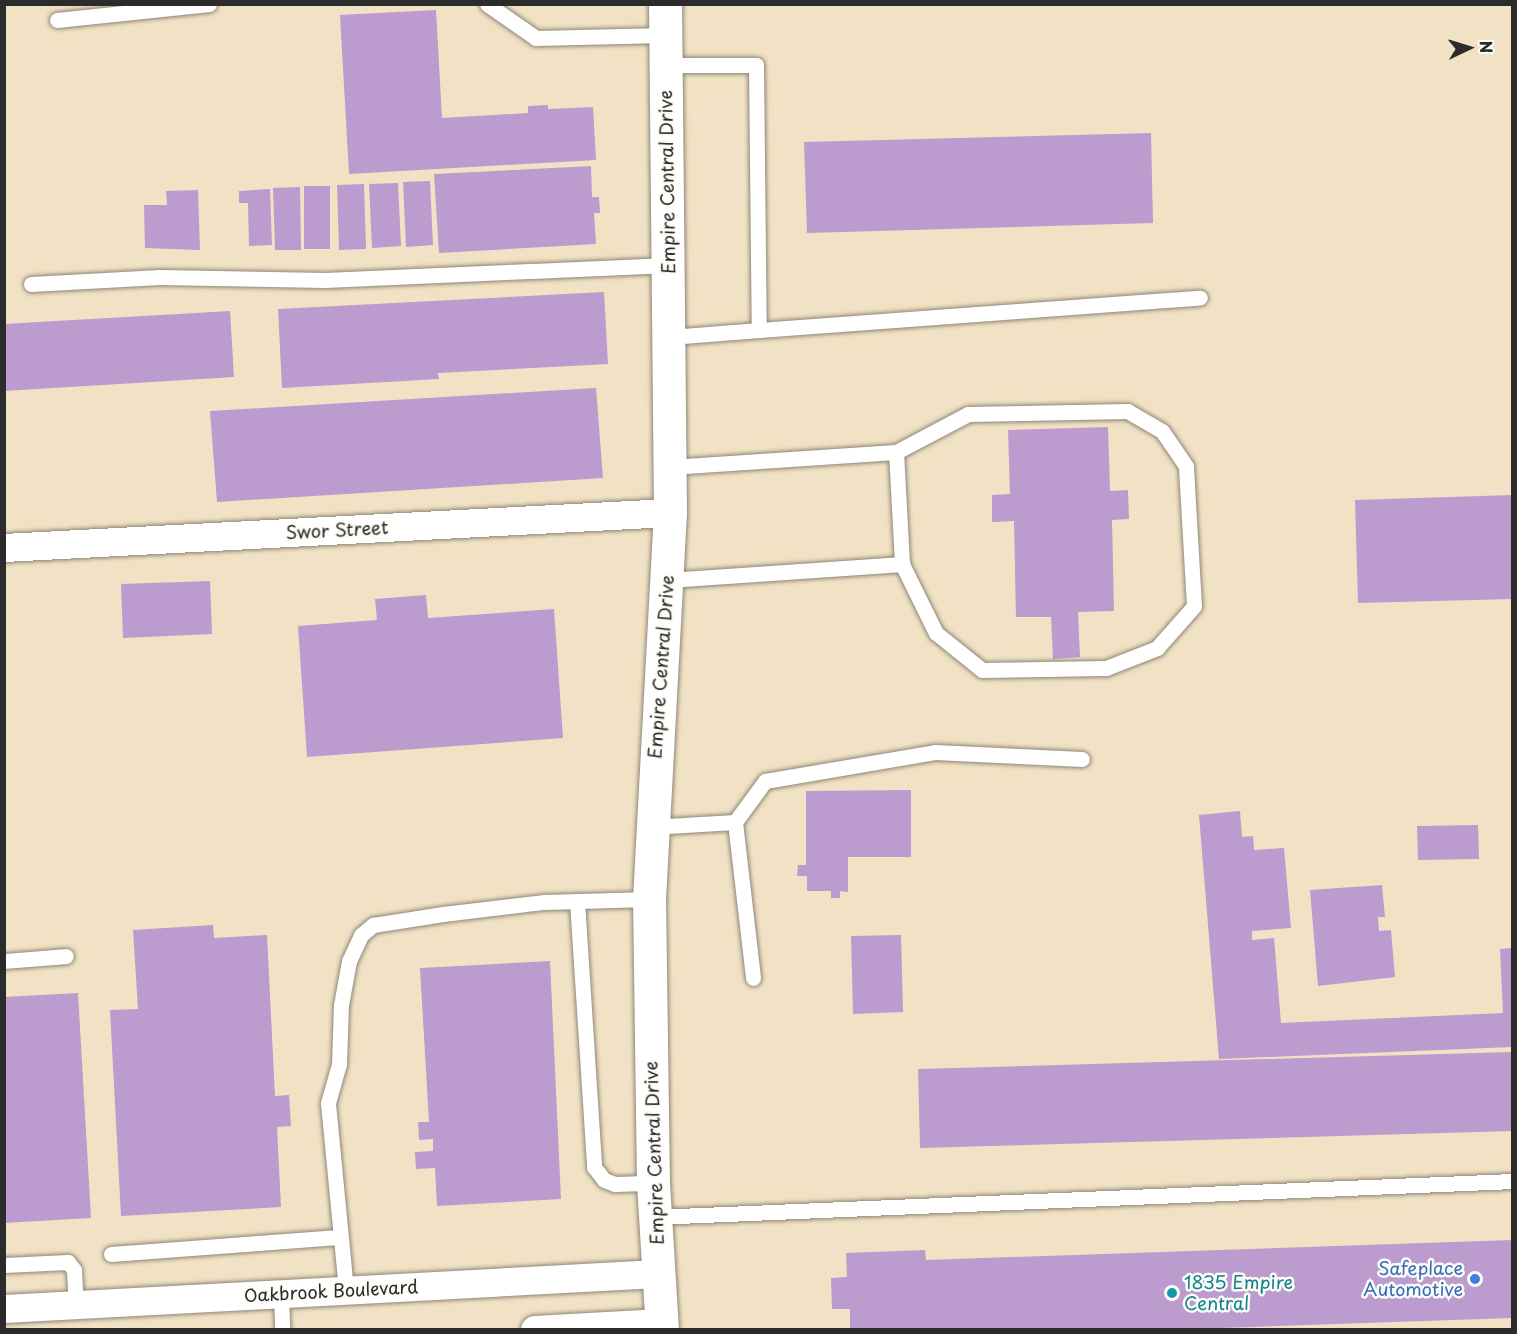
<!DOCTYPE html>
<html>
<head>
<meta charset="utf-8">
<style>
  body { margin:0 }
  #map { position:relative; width:1517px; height:1334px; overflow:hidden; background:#f2e2c5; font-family:"Playpen Sans",sans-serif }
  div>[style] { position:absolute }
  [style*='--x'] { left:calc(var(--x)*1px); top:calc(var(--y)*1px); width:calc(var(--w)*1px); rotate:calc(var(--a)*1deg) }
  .building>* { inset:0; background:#bc9bce }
  .roads { filter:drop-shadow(0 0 2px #8e8678) drop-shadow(0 0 2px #8e8678) }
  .service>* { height:15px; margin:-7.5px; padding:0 7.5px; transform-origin:7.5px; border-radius:7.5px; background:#fff }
  .minor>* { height:28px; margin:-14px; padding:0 14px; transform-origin:14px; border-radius:14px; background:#fff }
  .tertiary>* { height:33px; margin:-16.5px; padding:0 16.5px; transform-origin:16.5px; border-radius:16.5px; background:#fff }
  .dots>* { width:16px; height:16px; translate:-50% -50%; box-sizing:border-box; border:3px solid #fdfcf7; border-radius:50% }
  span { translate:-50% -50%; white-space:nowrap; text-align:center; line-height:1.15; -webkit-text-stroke:5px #fdfcf7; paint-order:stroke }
  .street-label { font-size:18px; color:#2b2b2b }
  .shop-label { font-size:18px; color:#366cbe }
  .right { translate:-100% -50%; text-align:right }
  .culture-label { font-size:18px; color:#0d838f }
  .left { translate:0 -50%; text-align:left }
  .frame { position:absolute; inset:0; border:6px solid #2b2b2b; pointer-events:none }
  .north { position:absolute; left:1439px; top:18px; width:60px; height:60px; -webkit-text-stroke:4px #fdfcf7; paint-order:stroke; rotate:86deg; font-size:16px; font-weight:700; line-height:24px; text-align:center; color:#2b2b2b }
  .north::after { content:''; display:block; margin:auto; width:21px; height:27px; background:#2b2b2b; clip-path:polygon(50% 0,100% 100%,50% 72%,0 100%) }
</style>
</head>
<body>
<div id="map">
  <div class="building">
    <i style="clip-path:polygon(436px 10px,442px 118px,528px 113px,528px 106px,548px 105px,548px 109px,593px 107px,596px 160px,349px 174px,340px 15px)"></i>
    <i style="clip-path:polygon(1151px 133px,1153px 223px,807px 233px,804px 142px)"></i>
    <i style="clip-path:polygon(591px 166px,592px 197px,599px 197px,600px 213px,594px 213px,596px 244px,439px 253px,434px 174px)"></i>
    <i style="clip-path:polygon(430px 181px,433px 245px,406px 247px,403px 182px)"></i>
    <i style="clip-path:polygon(398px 183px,401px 246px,372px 248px,369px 184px)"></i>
    <i style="clip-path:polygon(364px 184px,366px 249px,339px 250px,337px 185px)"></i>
    <i style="clip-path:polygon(304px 186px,330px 186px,330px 249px,304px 249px)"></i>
    <i style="clip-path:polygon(300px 187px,301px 250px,275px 250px,273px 188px)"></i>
    <i style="clip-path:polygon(270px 189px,272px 245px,249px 246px,248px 203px,239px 203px,239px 191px)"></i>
    <i style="clip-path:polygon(198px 190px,200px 250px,145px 248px,144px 205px,167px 205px,166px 191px)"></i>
    <i style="clip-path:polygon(604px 292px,608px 364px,438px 373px,439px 379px,282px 388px,278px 309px)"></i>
    <i style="clip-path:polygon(230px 311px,234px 377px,4px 391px,4px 324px)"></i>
    <i style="clip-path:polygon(596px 388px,603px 478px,217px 502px,210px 411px)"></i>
    <i style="clip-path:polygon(1108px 427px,1110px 491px,1128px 490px,1129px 519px,1112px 520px,1114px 611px,1078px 612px,1080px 657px,1053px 659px,1051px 617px,1016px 617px,1014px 521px,992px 522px,992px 495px,1010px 494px,1008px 430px)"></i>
    <i style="clip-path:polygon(1512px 495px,1512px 599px,1358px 603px,1355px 500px)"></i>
    <i style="clip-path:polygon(210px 581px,212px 634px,123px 638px,121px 584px)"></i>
    <i style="clip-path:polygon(426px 595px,428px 618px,554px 609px,563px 738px,307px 757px,298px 626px,377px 620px,375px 599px)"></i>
    <i style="clip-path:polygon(911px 790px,911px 857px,848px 857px,848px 892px,840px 891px,840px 898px,831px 898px,831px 891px,807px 891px,807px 876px,797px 876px,798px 865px,806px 865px,806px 791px)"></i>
    <i style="clip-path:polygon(1240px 811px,1242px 837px,1253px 836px,1254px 850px,1284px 848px,1291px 928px,1252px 931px,1252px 940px,1274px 938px,1281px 1023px,1503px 1013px,1500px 949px,1512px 948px,1512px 1047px,1219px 1059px,1199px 815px)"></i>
    <i style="clip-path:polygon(1478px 825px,1479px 859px,1418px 860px,1417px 826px)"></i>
    <i style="clip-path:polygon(1382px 885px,1385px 917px,1378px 917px,1379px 931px,1391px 930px,1395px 977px,1318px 986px,1310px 890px)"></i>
    <i style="clip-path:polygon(213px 925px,214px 938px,267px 935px,275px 1096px,289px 1095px,291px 1126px,277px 1127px,281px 1207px,121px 1216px,110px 1010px,138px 1009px,133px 930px)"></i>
    <i style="clip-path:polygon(901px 935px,903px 1012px,853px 1014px,851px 936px)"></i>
    <i style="clip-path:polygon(550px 961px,561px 1199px,437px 1206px,435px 1168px,416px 1169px,415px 1152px,433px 1151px,433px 1139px,419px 1140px,418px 1122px,429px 1122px,420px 968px)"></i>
    <i style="clip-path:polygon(78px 993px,91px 1218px,4px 1223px,4px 997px)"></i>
    <i style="clip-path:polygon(1512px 1052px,1512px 1131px,920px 1148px,918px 1069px)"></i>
    <i style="clip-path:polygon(1512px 1240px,1512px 1318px,1165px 1330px,850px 1330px,850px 1309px,832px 1309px,831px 1278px,847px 1277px,846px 1253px,925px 1250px,926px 1260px)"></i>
  </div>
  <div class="roads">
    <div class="service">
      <i style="--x:487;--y:4;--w:60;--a:34.8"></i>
      <i style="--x:536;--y:38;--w:129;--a:-1.3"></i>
      <i style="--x:57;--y:20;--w:153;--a:-6"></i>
      <i style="--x:665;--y:65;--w:91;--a:0"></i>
      <i style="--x:756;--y:65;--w:265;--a:89.4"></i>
      <i style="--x:759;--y:330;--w:89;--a:175.5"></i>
      <i style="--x:31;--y:284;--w:129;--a:-3.1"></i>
      <i style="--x:160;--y:277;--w:165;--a:1"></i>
      <i style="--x:325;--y:280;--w:344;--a:-2.5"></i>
      <i style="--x:759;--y:330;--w:442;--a:-4.2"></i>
      <i style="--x:670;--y:467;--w:226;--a:-3.8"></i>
      <i style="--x:668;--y:580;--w:235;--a:-3.9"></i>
      <i style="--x:902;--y:564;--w:77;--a:63.8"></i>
      <i style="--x:936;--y:633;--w:59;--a:38.8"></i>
      <i style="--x:982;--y:670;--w:124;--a:-0.9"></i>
      <i style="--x:1106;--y:668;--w:55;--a:-21.4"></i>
      <i style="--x:1157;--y:648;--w:56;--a:-48.6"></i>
      <i style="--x:1194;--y:606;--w:140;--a:-93.3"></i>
      <i style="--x:1186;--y:466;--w:42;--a:-124.4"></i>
      <i style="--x:1162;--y:431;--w:39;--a:-150"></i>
      <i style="--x:1128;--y:411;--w:160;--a:178.9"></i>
      <i style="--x:968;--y:414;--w:81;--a:152.2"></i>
      <i style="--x:896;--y:452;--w:112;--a:86.9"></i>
      <i style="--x:735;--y:822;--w:157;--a:83.4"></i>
      <i style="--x:650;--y:827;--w:85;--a:-3.4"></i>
      <i style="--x:735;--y:822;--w:51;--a:-53.8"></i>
      <i style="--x:765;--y:781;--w:172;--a:-9.7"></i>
      <i style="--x:935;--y:752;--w:147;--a:2.7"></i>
      <i style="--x:577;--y:901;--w:267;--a:86.3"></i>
      <i style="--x:594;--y:1167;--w:16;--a:52"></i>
      <i style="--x:604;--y:1180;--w:12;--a:20"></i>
      <i style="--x:615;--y:1184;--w:38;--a:-2"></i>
      <i style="--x:4;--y:961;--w:62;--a:-4.6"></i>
      <i style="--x:654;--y:1217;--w:859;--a:-2.4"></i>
      <i style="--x:111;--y:1254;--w:228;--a:-4.3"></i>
      <i style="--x:4;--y:1265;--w:64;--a:-2.7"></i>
      <i style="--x:68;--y:1262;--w:10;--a:53"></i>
      <i style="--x:74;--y:1270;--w:35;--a:87"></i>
      <i style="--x:346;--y:1290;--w:188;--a:-95.5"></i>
      <i style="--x:328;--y:1103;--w:41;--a:-74.2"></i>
      <i style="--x:339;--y:1064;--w:59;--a:-88.1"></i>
      <i style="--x:341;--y:1005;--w:45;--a:-79.7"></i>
      <i style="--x:349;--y:961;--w:29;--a:-65"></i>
      <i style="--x:361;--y:935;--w:16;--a:-40"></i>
      <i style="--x:373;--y:925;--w:71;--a:-8.9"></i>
      <i style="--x:443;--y:914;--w:102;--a:-6.8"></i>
      <i style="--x:544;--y:902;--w:105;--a:-1.6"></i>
      <i style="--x:281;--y:1294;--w:36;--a:88"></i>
    </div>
    <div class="minor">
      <i style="--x:4;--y:548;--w:667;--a:-3.01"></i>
      <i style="--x:4;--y:1309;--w:655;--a:-3.06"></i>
      <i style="--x:535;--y:1330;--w:126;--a:-3.2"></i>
    </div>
    <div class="tertiary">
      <i style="--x:662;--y:1330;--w:147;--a:-93.5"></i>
      <i style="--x:653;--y:1183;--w:284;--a:-90.8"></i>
      <i style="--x:649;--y:899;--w:387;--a:-86.9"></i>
      <i style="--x:670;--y:513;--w:509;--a:-90.56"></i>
    </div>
  </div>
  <div class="dots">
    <i style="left:1475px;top:1279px;background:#3f7fe0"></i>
    <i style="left:1172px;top:1293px;background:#0f9aa8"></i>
  </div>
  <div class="street-label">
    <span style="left:667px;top:182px;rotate:-91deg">Empire Central Drive</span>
    <span style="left:337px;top:530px;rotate:-3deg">Swor Street</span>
    <span style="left:661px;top:667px;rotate:-86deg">Empire Central Drive</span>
    <span style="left:654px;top:1153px;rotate:-92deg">Empire Central Drive</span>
    <span style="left:331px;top:1291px;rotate:-3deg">Oakbrook Boulevard</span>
  </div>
  <div class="shop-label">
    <span class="right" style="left:1463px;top:1279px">Safeplace<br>Automotive</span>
  </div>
  <div class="culture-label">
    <span class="left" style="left:1184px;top:1293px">1835 Empire<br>Central</span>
  </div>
  <div class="frame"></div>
  <div class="north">N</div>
</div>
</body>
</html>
